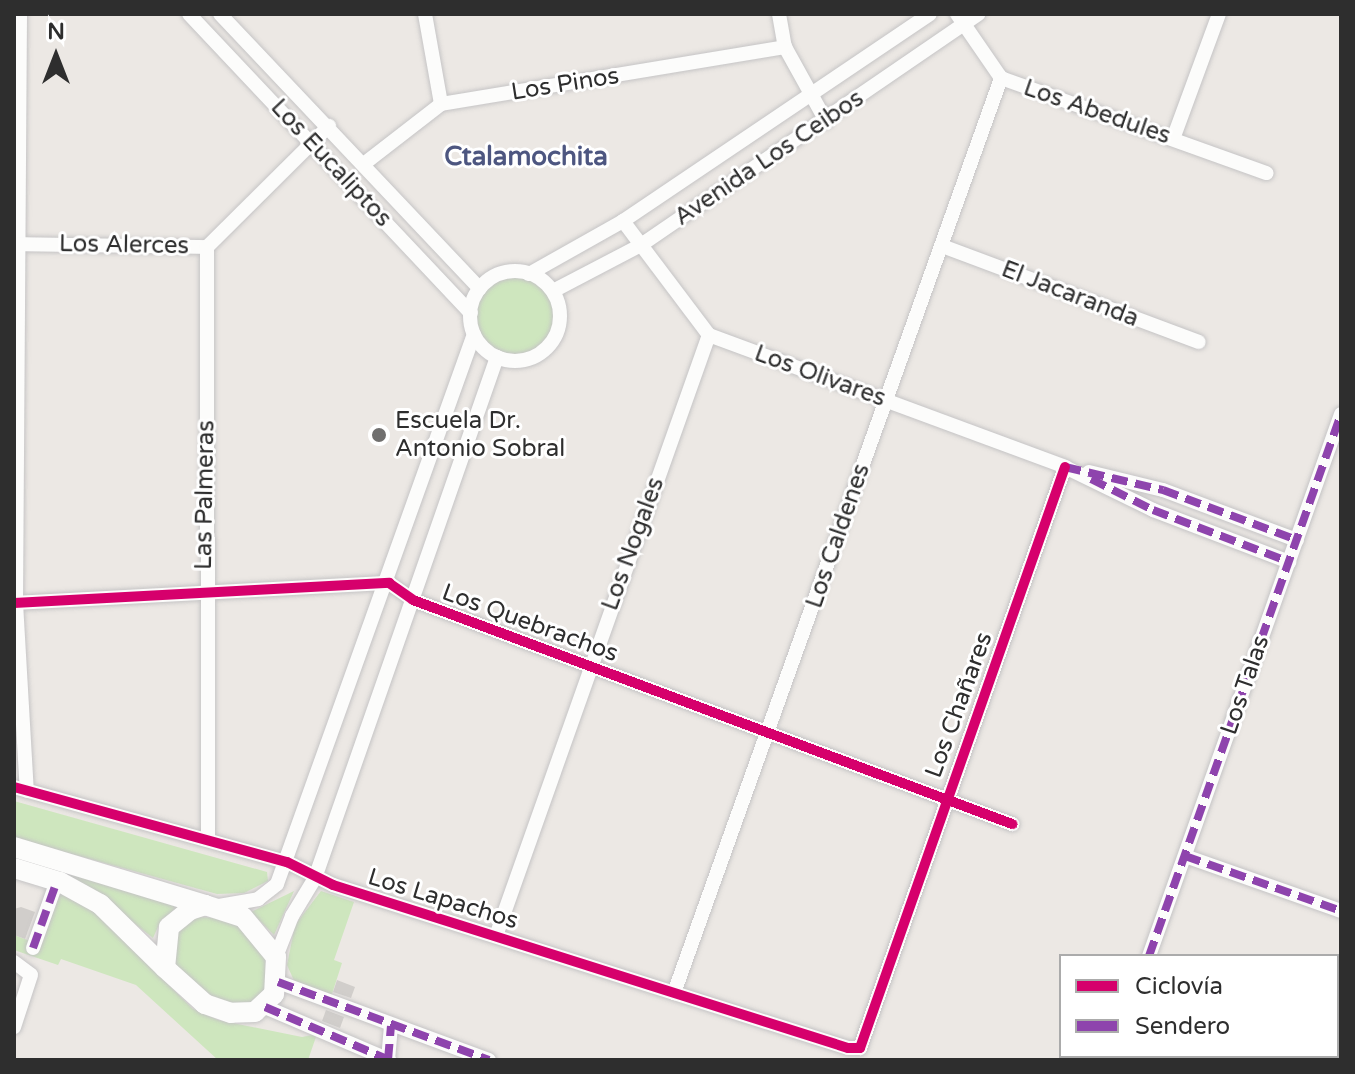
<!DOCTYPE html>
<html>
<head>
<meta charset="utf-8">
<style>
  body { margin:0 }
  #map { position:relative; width:1355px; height:1074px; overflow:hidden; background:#ece8e4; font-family:"Varela Round",sans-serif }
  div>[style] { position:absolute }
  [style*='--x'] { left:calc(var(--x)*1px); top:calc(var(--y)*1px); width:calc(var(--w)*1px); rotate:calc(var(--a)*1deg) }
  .green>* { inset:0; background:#cee6be }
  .round { border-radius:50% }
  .building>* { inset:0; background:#d1cecb }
  .roads { filter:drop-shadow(0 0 2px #c5c4c5) drop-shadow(0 0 2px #c5c4c5) }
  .street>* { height:14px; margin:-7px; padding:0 7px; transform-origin:7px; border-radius:7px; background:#fcfcfb }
  .street>.ring { margin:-7px; padding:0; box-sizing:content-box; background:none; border:14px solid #fcfcfb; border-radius:50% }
  .secondary>* { height:20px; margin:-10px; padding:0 10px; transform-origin:10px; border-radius:10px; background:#fcfcfb }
  .quiet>* { height:8px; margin-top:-4px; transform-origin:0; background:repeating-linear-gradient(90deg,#8e44ad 0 16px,transparent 0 24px) }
  .cycleway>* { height:10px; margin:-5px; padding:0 5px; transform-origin:5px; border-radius:5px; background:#d6006c }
  .dots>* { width:22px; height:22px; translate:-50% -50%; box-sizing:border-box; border:4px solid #fff; border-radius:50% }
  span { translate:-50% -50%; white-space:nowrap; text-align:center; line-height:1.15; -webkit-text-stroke:6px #fff; paint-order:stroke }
  .street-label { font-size:24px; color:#2e2e2e }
  .poi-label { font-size:24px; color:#2e2e2e }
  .left { translate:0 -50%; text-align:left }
  .neighbourhood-label { font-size:26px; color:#4d5680; font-weight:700 }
  .frame { position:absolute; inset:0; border:16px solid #2e2e2e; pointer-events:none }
  .legend { position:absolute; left:1059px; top:954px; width:280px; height:104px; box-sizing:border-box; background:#fff; border:2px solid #ababab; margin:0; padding:10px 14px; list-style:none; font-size:24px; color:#2e2e2e }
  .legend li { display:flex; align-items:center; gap:16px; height:40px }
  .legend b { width:40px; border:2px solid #ababab }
  .north { position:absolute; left:16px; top:16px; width:80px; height:80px; -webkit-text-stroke:6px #fff; paint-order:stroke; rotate:0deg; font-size:22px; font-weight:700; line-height:32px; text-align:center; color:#2e2e2e }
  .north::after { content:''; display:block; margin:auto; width:28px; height:36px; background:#2e2e2e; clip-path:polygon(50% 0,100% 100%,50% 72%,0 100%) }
</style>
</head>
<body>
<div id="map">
  <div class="green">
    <i class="round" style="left:470px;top:271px;width:90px;height:90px"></i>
    <i style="clip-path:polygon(14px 801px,267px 872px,268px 881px,244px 893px,217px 894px,14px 838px)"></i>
    <i style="clip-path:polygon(14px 856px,181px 905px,161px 920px,153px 938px,86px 885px)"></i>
    <i style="clip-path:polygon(294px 891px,274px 935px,251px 912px)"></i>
    <i style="clip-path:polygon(321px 891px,354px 902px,334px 960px,342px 963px,331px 997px,296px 985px,287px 965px,295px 925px)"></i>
    <i style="clip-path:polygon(61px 892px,90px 907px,193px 1009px,218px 1020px,302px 1037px,317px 1034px,308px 1060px,218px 1060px,136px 985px,61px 959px,58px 965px,14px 950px,14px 935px,30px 941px)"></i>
    <i style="clip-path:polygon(197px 917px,221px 918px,246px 930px,266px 959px,265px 990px,256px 1001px,242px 1006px,209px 997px,175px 967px,176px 931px)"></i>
  </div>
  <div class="building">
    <i style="clip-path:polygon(21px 907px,35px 912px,25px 939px,14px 935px,14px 909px)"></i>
    <i style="clip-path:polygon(337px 980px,355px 987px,351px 998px,333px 992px)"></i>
    <i style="clip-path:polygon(326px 1010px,344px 1017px,340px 1028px,322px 1021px)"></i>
  </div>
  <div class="roads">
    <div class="street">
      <i style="--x:20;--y:14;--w:589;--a:90.39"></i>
      <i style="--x:16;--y:603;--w:188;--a:86.7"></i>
      <i style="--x:189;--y:14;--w:411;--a:46.7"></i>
      <i style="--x:220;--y:14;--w:378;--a:46.6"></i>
      <i style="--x:425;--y:14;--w:91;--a:79.9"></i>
      <i style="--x:779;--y:14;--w:34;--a:80"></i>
      <i style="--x:785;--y:47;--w:85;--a:61"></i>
      <i style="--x:957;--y:14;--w:78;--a:55.5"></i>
      <i style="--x:1001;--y:78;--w:282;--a:19.7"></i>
      <i style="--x:1173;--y:139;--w:133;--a:-69.8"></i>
      <i style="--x:365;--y:163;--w:96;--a:-37.8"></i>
      <i style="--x:441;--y:104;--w:349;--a:-9.4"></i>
      <i style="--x:623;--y:221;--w:143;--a:53"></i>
      <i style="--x:709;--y:335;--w:380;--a:20.3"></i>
      <i style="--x:1065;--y:467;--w:98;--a:26"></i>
      <i style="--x:1153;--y:510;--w:146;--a:20.9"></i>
      <i style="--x:15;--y:244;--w:192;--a:0.9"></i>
      <i style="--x:207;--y:247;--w:172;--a:-44.8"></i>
      <i style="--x:942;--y:246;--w:274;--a:20.5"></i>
      <i style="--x:207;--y:247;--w:592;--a:89.9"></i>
      <i class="ring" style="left:470px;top:271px;width:76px;height:76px"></i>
      <i style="--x:529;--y:274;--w:108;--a:-29.4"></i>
      <i style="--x:623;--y:221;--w:370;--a:-34"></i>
      <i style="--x:553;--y:291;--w:99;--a:-27.6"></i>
      <i style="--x:641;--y:245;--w:409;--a:-34.4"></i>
      <i style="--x:1089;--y:472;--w:76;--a:13.7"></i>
      <i style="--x:1163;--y:490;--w:143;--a:20.5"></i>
      <i style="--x:14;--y:603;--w:376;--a:-3.1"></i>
      <i style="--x:389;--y:583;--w:29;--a:35"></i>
      <i style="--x:413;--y:600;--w:640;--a:20.5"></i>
      <i style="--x:14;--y:787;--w:283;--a:15.4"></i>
      <i style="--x:287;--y:862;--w:51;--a:26.6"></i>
      <i style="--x:333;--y:885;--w:540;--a:17.56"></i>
      <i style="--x:848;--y:1048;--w:12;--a:0"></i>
      <i style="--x:860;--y:1048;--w:616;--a:-70.57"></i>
      <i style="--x:1185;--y:856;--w:165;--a:19.4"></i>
      <i style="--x:219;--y:906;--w:40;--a:-10"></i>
      <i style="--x:258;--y:899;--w:24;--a:-38"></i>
      <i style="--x:277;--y:884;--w:584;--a:-70.29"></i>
      <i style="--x:496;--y:936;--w:638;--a:-70.49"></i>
      <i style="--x:33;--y:948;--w:71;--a:-70.3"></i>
      <i style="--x:1149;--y:956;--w:575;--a:-70.49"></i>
      <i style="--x:276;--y:957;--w:44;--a:-68.7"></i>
      <i style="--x:292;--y:916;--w:44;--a:-58.8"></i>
      <i style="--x:315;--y:878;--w:552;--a:-70.74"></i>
      <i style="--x:14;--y:962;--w:21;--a:37"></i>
      <i style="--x:31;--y:975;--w:55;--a:108.1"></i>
      <i style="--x:278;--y:982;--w:225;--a:20.3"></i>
      <i style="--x:674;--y:993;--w:972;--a:-70.33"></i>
      <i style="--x:265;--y:1007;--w:135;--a:23.1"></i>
      <i style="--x:388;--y:1060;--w:34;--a:-85"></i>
      <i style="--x:1112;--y:1060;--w:4;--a:-76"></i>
    </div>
    <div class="secondary">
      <i style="--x:14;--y:847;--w:200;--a:16.9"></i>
      <i style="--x:14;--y:868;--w:48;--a:16.9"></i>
      <i style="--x:60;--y:882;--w:46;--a:28.8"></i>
      <i style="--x:100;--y:904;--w:90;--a:44.5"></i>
      <i style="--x:205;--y:905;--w:40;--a:18"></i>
      <i style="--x:243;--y:917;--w:52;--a:50.5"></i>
      <i style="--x:276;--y:957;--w:37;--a:93"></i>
      <i style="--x:274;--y:994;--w:26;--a:137"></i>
      <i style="--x:255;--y:1012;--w:24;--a:178"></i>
      <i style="--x:231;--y:1013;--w:28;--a:-161"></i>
      <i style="--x:205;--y:1004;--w:54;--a:-138"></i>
      <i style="--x:165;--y:968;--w:41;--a:-84.4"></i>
      <i style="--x:169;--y:927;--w:27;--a:-39"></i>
      <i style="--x:190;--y:910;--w:16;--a:-18"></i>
    </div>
  </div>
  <div class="quiet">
    <i style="--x:1065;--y:467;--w:101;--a:13.2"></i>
    <i style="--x:1163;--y:490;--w:143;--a:20.5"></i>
    <i style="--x:1091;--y:479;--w:69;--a:26.6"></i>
    <i style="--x:1153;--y:510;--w:146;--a:20.9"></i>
    <i style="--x:1185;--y:856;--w:165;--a:19.4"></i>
    <i style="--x:33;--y:948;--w:71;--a:-70.3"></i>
    <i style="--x:1149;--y:956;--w:575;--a:-70.49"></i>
    <i style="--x:278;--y:982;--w:225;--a:20.3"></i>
    <i style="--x:265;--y:1007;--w:135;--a:23.1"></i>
    <i style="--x:388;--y:1060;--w:34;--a:-85"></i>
    <i style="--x:1112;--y:1060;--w:4;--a:-76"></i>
  </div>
  <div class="cycleway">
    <i style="--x:14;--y:603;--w:376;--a:-3.1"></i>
    <i style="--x:389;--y:583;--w:29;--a:35"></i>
    <i style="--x:413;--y:600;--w:640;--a:20.5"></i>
    <i style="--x:14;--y:787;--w:283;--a:15.4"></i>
    <i style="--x:287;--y:862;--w:51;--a:26.6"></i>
    <i style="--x:333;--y:885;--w:540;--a:17.56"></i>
    <i style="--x:848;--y:1048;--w:12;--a:0"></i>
    <i style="--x:860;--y:1048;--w:616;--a:-70.57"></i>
  </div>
  <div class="dots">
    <i style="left:379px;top:435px;background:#706f6e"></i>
  </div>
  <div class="street-label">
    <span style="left:565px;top:84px;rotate:-9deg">Los Pinos</span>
    <span style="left:1097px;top:112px;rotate:19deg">Los Abedules</span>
    <span style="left:769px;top:158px;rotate:-34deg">Avenida Los Ceibos</span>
    <span style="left:331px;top:163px;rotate:47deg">Los Eucaliptos</span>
    <span style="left:124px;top:245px;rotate:1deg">Los Alerces</span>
    <span style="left:1070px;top:294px;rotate:21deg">El Jacaranda</span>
    <span style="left:820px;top:376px;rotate:20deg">Los Olivares</span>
    <span style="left:205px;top:495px;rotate:-89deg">Las Palmeras</span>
    <span style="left:838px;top:536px;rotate:-71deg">Los Caldenes</span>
    <span style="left:633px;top:544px;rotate:-70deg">Los Nogales</span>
    <span style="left:530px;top:623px;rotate:20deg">Los Quebrachos</span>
    <span style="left:1245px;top:685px;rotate:-71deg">Los Talas</span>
    <span style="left:959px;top:705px;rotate:-70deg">Los Chañares</span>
    <span style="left:443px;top:899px;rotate:17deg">Los Lapachos</span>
  </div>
  <div class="poi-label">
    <span class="left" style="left:395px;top:435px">Escuela Dr.<br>Antonio Sobral</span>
  </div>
  <div class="neighbourhood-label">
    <span style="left:526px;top:157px">Ctalamochita</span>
  </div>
  <div class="frame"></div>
  <ul class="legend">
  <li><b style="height:10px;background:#d6006c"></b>Ciclovía</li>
  <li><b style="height:10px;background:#8e44ad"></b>Sendero</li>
  </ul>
  <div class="north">N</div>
</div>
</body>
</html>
